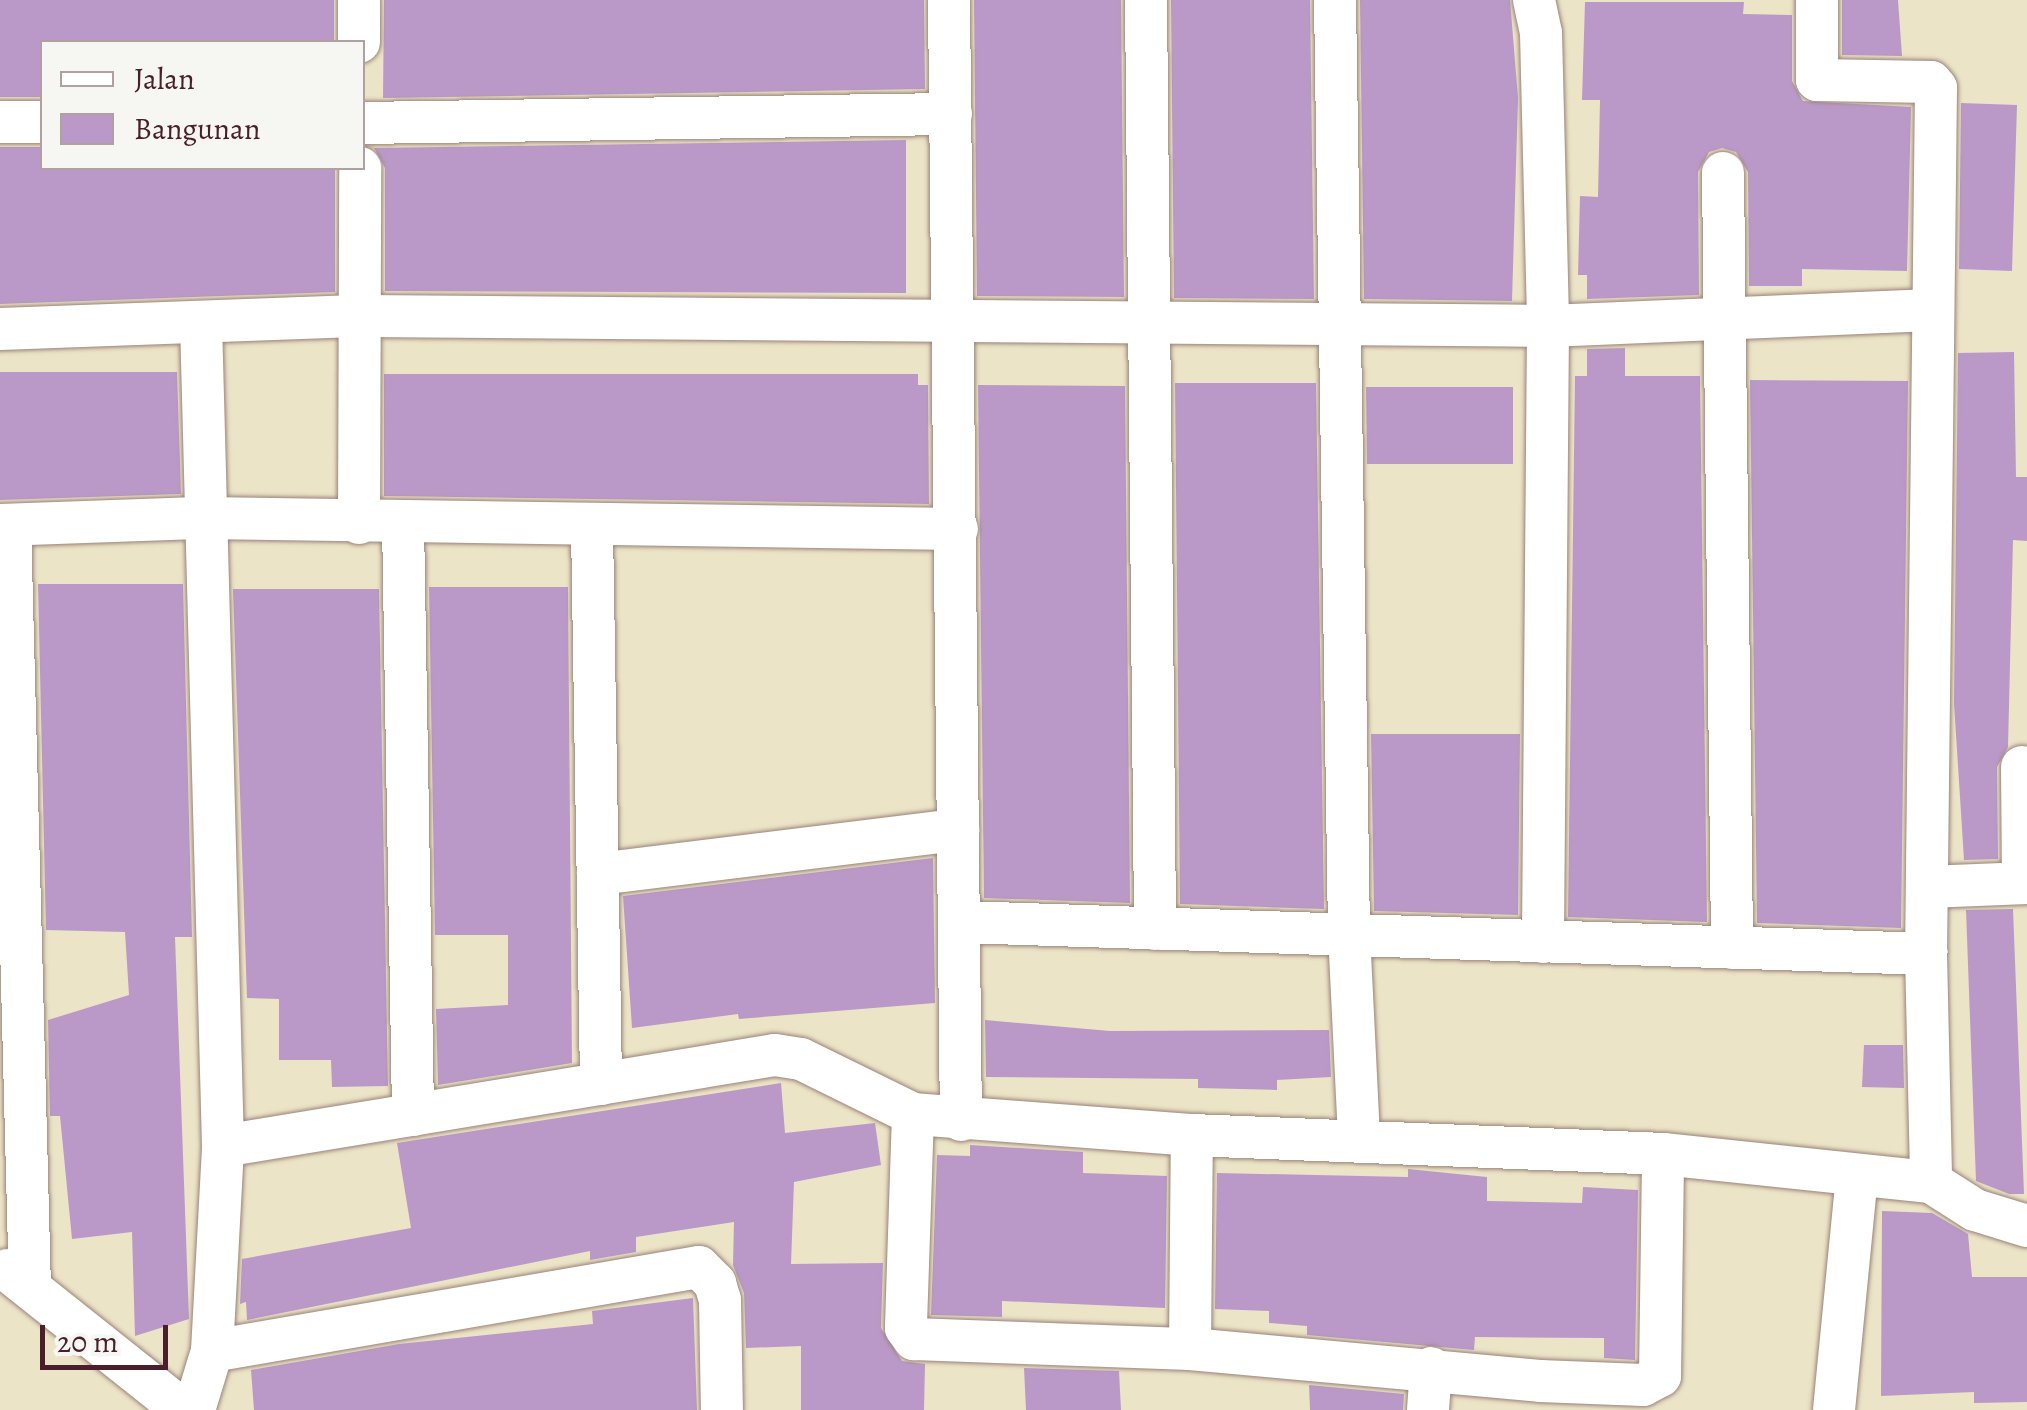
<!DOCTYPE html>
<html>
<head>
<meta charset="utf-8">
<style>
  body { margin:0 }
  #map { position:relative; width:2027px; height:1410px; overflow:hidden; background:#ece4c7; font-family:Alegreya,serif }
  div>[style] { position:absolute }
  [style*='--x'] { left:calc(var(--x)*1px); top:calc(var(--y)*1px); width:calc(var(--w)*1px); rotate:calc(var(--a)*1deg) }
  .building>* { inset:0; background:#ba99c8 }
  .roads { filter:drop-shadow(0 0 2px #9b8279) drop-shadow(0 0 2px #9b8279) }
  .minor>* { height:42px; margin:-21px; padding:0 21px; transform-origin:21px; border-radius:21px; background:#fff }
  span { translate:-50% -50%; white-space:nowrap; text-align:center; line-height:1.15; -webkit-text-stroke:8px #f6f6f2; paint-order:stroke }
  .legend { position:absolute; left:40px; top:40px; width:325px; height:130px; box-sizing:border-box; background:#f6f6f2; border:2px solid #b1a0a2; margin:0; padding:12px 18px; list-style:none; font-size:30px; color:#4a1f2b }
  .legend li { display:flex; align-items:center; gap:20px; height:50px }
  .legend b { width:50px; border:2px solid #b1a0a2 }
  .scale { position:absolute; left:40px; top:1325px; width:128px; height:45px; box-sizing:border-box; border:5px solid #4a1f2b; border-top:0; padding-left:12px; font-size:30px; line-height:35px; white-space:nowrap; color:#4a1f2b; -webkit-text-stroke:8px #f6f6f2; paint-order:stroke }
</style>
</head>
<body>
<div id="map">
  <div class="building">
    <i style="clip-path:polygon(0 0,334px 0,334px 42px,42px 42px,42px 97px,0 97px)"></i>
    <i style="clip-path:polygon(384px 0,924px 0,925px 89px,383px 98px)"></i>
    <i style="clip-path:polygon(974px 0,1121px 0,1124px 297px,977px 296px)"></i>
    <i style="clip-path:polygon(1171px 0,1310px 0,1314px 299px,1174px 298px)"></i>
    <i style="clip-path:polygon(1360px 0,1510px 0,1518px 98px,1512px 301px,1364px 299px)"></i>
    <i style="clip-path:polygon(1842px 0,1898px 0,1902px 56px,1842px 55px)"></i>
    <i style="clip-path:polygon(1585px 2px,1744px 2px,1743px 14px,1792px 15px,1792px 81px,1803px 101px,1911px 107px,1907px 271px,1802px 269px,1802px 286px,1749px 286px,1748px 172px,1736px 152px,1722px 148px,1709px 152px,1698px 172px,1699px 295px,1587px 299px,1587px 275px,1578px 275px,1580px 196px,1598px 197px,1600px 100px,1582px 100px)"></i>
    <i style="clip-path:polygon(1961px 103px,2017px 105px,2012px 271px,1959px 269px)"></i>
    <i style="clip-path:polygon(906px 140px,906px 293px,385px 291px,385px 168px,374px 148px)"></i>
    <i style="clip-path:polygon(0 147px,42px 147px,42px 168px,335px 168px,335px 292px,0 304px)"></i>
    <i style="clip-path:polygon(1625px 348px,1625px 376px,1700px 376px,1707px 922px,1568px 917px,1575px 376px,1587px 376px,1587px 349px)"></i>
    <i style="clip-path:polygon(2014px 352px,2016px 477px,2027px 477px,2027px 541px,2013px 540px,2008px 747px,1997px 767px,1998px 859px,1964px 860px,1954px 703px,1958px 353px)"></i>
    <i style="clip-path:polygon(0 372px,177px 372px,181px 494px,0 500px)"></i>
    <i style="clip-path:polygon(384px 374px,918px 374px,918px 385px,928px 385px,929px 504px,384px 496px)"></i>
    <i style="clip-path:polygon(1750px 380px,1908px 381px,1901px 928px,1757px 923px)"></i>
    <i style="clip-path:polygon(1175px 383px,1316px 383px,1324px 909px,1180px 904px)"></i>
    <i style="clip-path:polygon(978px 385px,1125px 386px,1130px 903px,984px 898px)"></i>
    <i style="clip-path:polygon(1366px 387px,1513px 387px,1513px 464px,1367px 464px)"></i>
    <i style="clip-path:polygon(38px 584px,183px 584px,192px 937px,175px 937px,189px 1319px,135px 1336px,132px 1232px,72px 1239px,60px 1116px,50px 1116px,48px 1020px,129px 995px,125px 932px,46px 930px)"></i>
    <i style="clip-path:polygon(429px 587px,568px 587px,572px 1063px,438px 1085px,436px 1009px,508px 1005px,508px 935px,435px 935px)"></i>
    <i style="clip-path:polygon(233px 589px,379px 589px,388px 1086px,332px 1087px,331px 1060px,279px 1060px,279px 999px,247px 998px)"></i>
    <i style="clip-path:polygon(1371px 734px,1520px 734px,1518px 915px,1374px 911px)"></i>
    <i style="clip-path:polygon(933px 858px,935px 1003px,739px 1019px,738px 1014px,632px 1028px,623px 896px)"></i>
    <i style="clip-path:polygon(2013px 909px,2024px 1194px,2009px 1194px,1976px 1181px,1966px 910px)"></i>
    <i style="clip-path:polygon(985px 1020px,1110px 1031px,1329px 1030px,1331px 1077px,1277px 1080px,1277px 1090px,1198px 1088px,1198px 1079px,986px 1077px)"></i>
    <i style="clip-path:polygon(1864px 1045px,1903px 1045px,1904px 1088px,1862px 1087px)"></i>
    <i style="clip-path:polygon(781px 1083px,785px 1133px,875px 1123px,881px 1165px,794px 1182px,791px 1264px,883px 1263px,881px 1328px,902px 1361px,925px 1364px,924px 1410px,801px 1410px,801px 1346px,746px 1348px,744px 1293px,733px 1265px,734px 1222px,636px 1237px,636px 1252px,590px 1260px,590px 1251px,247px 1320px,246px 1302px,240px 1304px,242px 1259px,411px 1228px,397px 1143px)"></i>
    <i style="clip-path:polygon(970px 1145px,1083px 1152px,1083px 1173px,1167px 1176px,1165px 1308px,1002px 1301px,1002px 1317px,931px 1315px,937px 1155px,970px 1156px)"></i>
    <i style="clip-path:polygon(1408px 1169px,1487px 1177px,1487px 1201px,1582px 1203px,1583px 1187px,1638px 1190px,1635px 1360px,1604px 1358px,1604px 1338px,1475px 1337px,1474px 1350px,1307px 1335px,1307px 1326px,1269px 1323px,1269px 1311px,1215px 1309px,1217px 1173px,1408px 1177px)"></i>
    <i style="clip-path:polygon(1882px 1211px,1932px 1213px,1968px 1234px,1972px 1277px,2027px 1277px,2027px 1402px,1974px 1403px,1974px 1392px,1881px 1396px)"></i>
    <i style="clip-path:polygon(693px 1298px,697px 1410px,254px 1410px,251px 1370px,399px 1344px,593px 1324px,592px 1311px)"></i>
    <i style="clip-path:polygon(1024px 1368px,1119px 1371px,1121px 1410px,1026px 1410px)"></i>
    <i style="clip-path:polygon(1309px 1385px,1404px 1394px,1403px 1410px,1310px 1410px)"></i>
  </div>
  <div class="roads">
    <div class="minor">
      <i style="--x:359;--y:0;--w:42;--a:90"></i>
      <i style="--x:949;--y:0;--w:1120;--a:89.39"></i>
      <i style="--x:1146;--y:0;--w:929;--a:89.44"></i>
      <i style="--x:1335;--y:0;--w:933;--a:89.14"></i>
      <i style="--x:1349;--y:933;--w:206;--a:87.2"></i>
      <i style="--x:1534;--y:0;--w:34;--a:78"></i>
      <i style="--x:1541;--y:33;--w:293;--a:88.6"></i>
      <i style="--x:1548;--y:326;--w:616;--a:90.47"></i>
      <i style="--x:1817;--y:0;--w:80;--a:90"></i>
      <i style="--x:1817;--y:80;--w:114;--a:1"></i>
      <i style="--x:1931;--y:82;--w:8;--a:50"></i>
      <i style="--x:1936;--y:88;--w:866;--a:90.66"></i>
      <i style="--x:1926;--y:954;--w:228;--a:88.7"></i>
      <i style="--x:0;--y:122;--w:42;--a:0"></i>
      <i style="--x:362;--y:123;--w:589;--a:-0.88"></i>
      <i style="--x:1723;--y:173;--w:775;--a:89.33"></i>
      <i style="--x:0;--y:329;--w:363;--a:-2.1"></i>
      <i style="--x:363;--y:316;--w:1185;--a:0.48"></i>
      <i style="--x:1548;--y:326;--w:384;--a:-2.4"></i>
      <i style="--x:403;--y:522;--w:593;--a:89.03"></i>
      <i style="--x:359;--y:523;--w:355;--a:-89.8"></i>
      <i style="--x:0;--y:525;--w:205;--a:-2"></i>
      <i style="--x:205;--y:518;--w:752;--a:0.84"></i>
      <i style="--x:10;--y:525;--w:762;--a:88.5"></i>
      <i style="--x:592;--y:527;--w:557;--a:89.07"></i>
      <i style="--x:2022;--y:767;--w:116;--a:89.5"></i>
      <i style="--x:598;--y:874;--w:363;--a:-7"></i>
      <i style="--x:1927;--y:887;--w:100;--a:-2.3"></i>
      <i style="--x:963;--y:922;--w:964;--a:1.9"></i>
      <i style="--x:913;--y:1114;--w:214;--a:91.9"></i>
      <i style="--x:906;--y:1328;--w:14;--a:54"></i>
      <i style="--x:914;--y:1339;--w:276;--a:2.1"></i>
      <i style="--x:1190;--y:1349;--w:351;--a:5.2"></i>
      <i style="--x:1540;--y:1381;--w:103;--a:2.2"></i>
      <i style="--x:1643;--y:1385;--w:19;--a:-28"></i>
      <i style="--x:1660;--y:1376;--w:222;--a:-89.2"></i>
      <i style="--x:223;--y:1146;--w:559;--a:-9.36"></i>
      <i style="--x:775;--y:1055;--w:26;--a:9"></i>
      <i style="--x:801;--y:1059;--w:125;--a:26.2"></i>
      <i style="--x:913;--y:1114;--w:280;--a:4.3"></i>
      <i style="--x:1192;--y:1135;--w:471;--a:2.3"></i>
      <i style="--x:1663;--y:1154;--w:269;--a:6"></i>
      <i style="--x:1931;--y:1182;--w:52;--a:32.5"></i>
      <i style="--x:1975;--y:1210;--w:54;--a:17.1"></i>
      <i style="--x:7;--y:1270;--w:225;--a:38.5"></i>
      <i style="--x:1190;--y:1349;--w:214;--a:-89.5"></i>
      <i style="--x:212;--y:1351;--w:494;--a:-9.8"></i>
      <i style="--x:699;--y:1267;--w:23;--a:45"></i>
      <i style="--x:715;--y:1283;--w:18;--a:74"></i>
      <i style="--x:720;--y:1300;--w:110;--a:89"></i>
      <i style="--x:194;--y:1410;--w:62;--a:-73"></i>
      <i style="--x:212;--y:1351;--w:205;--a:-86.9"></i>
      <i style="--x:223;--y:1146;--w:824;--a:-91.53"></i>
      <i style="--x:1428;--y:1410;--w:42;--a:-85.9"></i>
      <i style="--x:1834;--y:1410;--w:236;--a:-84.4"></i>
    </div>
  </div>
  <ul class="legend">
  <li><b style="height:12px;background:#fff"></b>Jalan</li>
  <li><b style="height:28px;background:#ba99c8"></b>Bangunan</li>
  </ul>
  <div class="scale">20 m</div>
</div>
</body>
</html>
